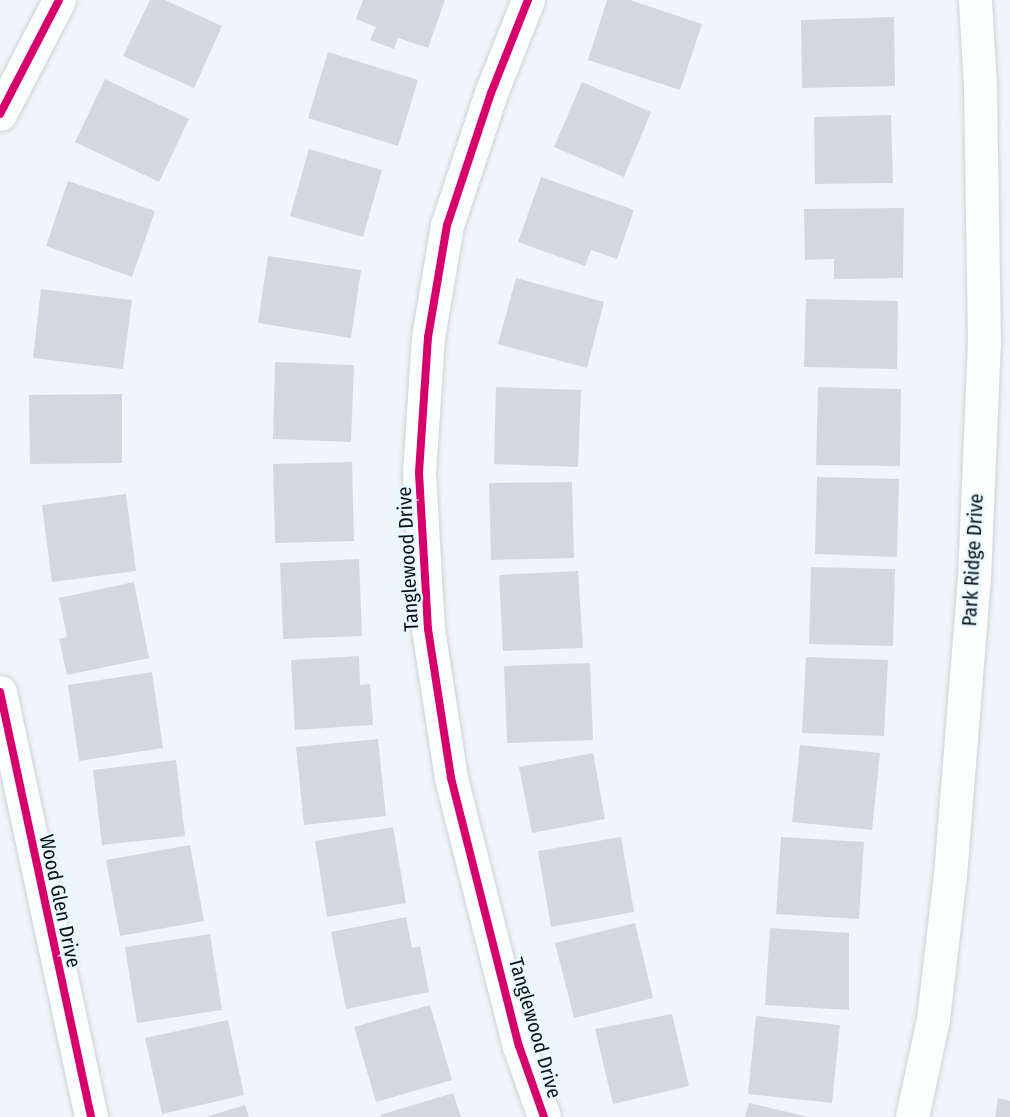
<!DOCTYPE html>
<html>
<head>
<meta charset="utf-8">
<style>
  body { margin:0 }
  #map { position:relative; width:1010px; height:1117px; overflow:hidden; background:#eef6fa; font-family:"Fira Sans Condensed",sans-serif }
  div>[style] { position:absolute }
  [style*='--x'] { left:calc(var(--x)*1px); top:calc(var(--y)*1px); width:calc(var(--w)*1px); rotate:calc(var(--a)*1deg) }
  .building>* { inset:0; background:#d1d9dd }
  .roads { filter:drop-shadow(0 0 2px #cbd3d7) drop-shadow(0 0 2px #cbd3d7) }
  .minor>* { height:33px; margin:-16.5px; padding:0 16.5px; transform-origin:16.5px; border-radius:16.5px; background:#fcfefe }
  .cycleway>* { height:8px; margin:-4px; padding:0 4px; transform-origin:4px; border-radius:4px; background:#d6006c }
  span { translate:-50% -50%; white-space:nowrap; text-align:center; line-height:1.15; -webkit-text-stroke:5px #e9f8ff; paint-order:stroke }
  .street-label { font-size:20px; color:#081014 }
</style>
</head>
<body>
<div id="map">
  <div class="building">
    <i style="clip-path:polygon(150px 0,165px 0,222px 26px,194px 88px,123px 56px)"></i>
    <i style="clip-path:polygon(363px 0,445px 0,428px 48px,398px 38px,394px 49px,370px 40px,376px 27px,356px 19px)"></i>
    <i style="clip-path:polygon(607px 0,630px 0,702px 24px,680px 90px,588px 60px)"></i>
    <i style="clip-path:polygon(894px 17px,895px 86px,802px 88px,801px 20px)"></i>
    <i style="clip-path:polygon(328px 52px,418px 80px,398px 146px,308px 118px)"></i>
    <i style="clip-path:polygon(105px 79px,189px 119px,159px 182px,75px 142px)"></i>
    <i style="clip-path:polygon(582px 82px,651px 112px,624px 177px,554px 147px)"></i>
    <i style="clip-path:polygon(891px 115px,893px 183px,815px 184px,814px 117px)"></i>
    <i style="clip-path:polygon(309px 149px,382px 170px,363px 237px,290px 216px)"></i>
    <i style="clip-path:polygon(541px 177px,634px 210px,617px 259px,591px 250px,585px 266px,518px 242px)"></i>
    <i style="clip-path:polygon(68px 181px,155px 211px,132px 277px,46px 246px)"></i>
    <i style="clip-path:polygon(904px 208px,903px 278px,834px 279px,834px 259px,805px 260px,804px 209px)"></i>
    <i style="clip-path:polygon(268px 256px,361px 270px,351px 338px,258px 323px)"></i>
    <i style="clip-path:polygon(516px 278px,604px 302px,587px 368px,498px 344px)"></i>
    <i style="clip-path:polygon(41px 289px,132px 300px,123px 369px,33px 358px)"></i>
    <i style="clip-path:polygon(806px 299px,898px 301px,897px 369px,804px 367px)"></i>
    <i style="clip-path:polygon(275px 362px,354px 365px,351px 442px,273px 439px)"></i>
    <i style="clip-path:polygon(496px 387px,581px 390px,578px 467px,494px 464px)"></i>
    <i style="clip-path:polygon(818px 387px,901px 389px,900px 466px,816px 465px)"></i>
    <i style="clip-path:polygon(122px 394px,122px 463px,30px 464px,29px 395px)"></i>
    <i style="clip-path:polygon(352px 462px,354px 541px,275px 543px,273px 464px)"></i>
    <i style="clip-path:polygon(817px 477px,899px 479px,897px 557px,815px 554px)"></i>
    <i style="clip-path:polygon(572px 482px,574px 558px,491px 560px,489px 483px)"></i>
    <i style="clip-path:polygon(126px 494px,136px 571px,52px 582px,42px 505px)"></i>
    <i style="clip-path:polygon(359px 559px,362px 636px,283px 639px,280px 563px)"></i>
    <i style="clip-path:polygon(811px 567px,895px 569px,893px 646px,809px 644px)"></i>
    <i style="clip-path:polygon(578px 571px,583px 648px,503px 651px,499px 575px)"></i>
    <i style="clip-path:polygon(134px 582px,149px 658px,67px 675px,59px 639px,67px 637px,59px 598px)"></i>
    <i style="clip-path:polygon(359px 656px,360px 685px,370px 684px,373px 725px,295px 730px,291px 660px)"></i>
    <i style="clip-path:polygon(806px 657px,888px 660px,884px 736px,802px 733px)"></i>
    <i style="clip-path:polygon(590px 663px,593px 740px,507px 743px,504px 666px)"></i>
    <i style="clip-path:polygon(152px 672px,163px 748px,79px 761px,68px 685px)"></i>
    <i style="clip-path:polygon(378px 739px,386px 816px,304px 825px,296px 747px)"></i>
    <i style="clip-path:polygon(800px 745px,880px 753px,872px 830px,792px 822px)"></i>
    <i style="clip-path:polygon(593px 753px,605px 819px,532px 833px,519px 767px)"></i>
    <i style="clip-path:polygon(176px 760px,185px 836px,102px 845px,93px 770px)"></i>
    <i style="clip-path:polygon(393px 827px,406px 903px,327px 917px,315px 841px)"></i>
    <i style="clip-path:polygon(621px 837px,634px 912px,551px 927px,538px 851px)"></i>
    <i style="clip-path:polygon(781px 837px,864px 842px,859px 919px,776px 914px)"></i>
    <i style="clip-path:polygon(190px 845px,204px 921px,120px 936px,106px 860px)"></i>
    <i style="clip-path:polygon(406px 917px,412px 948px,420px 946px,429px 992px,346px 1009px,331px 932px)"></i>
    <i style="clip-path:polygon(635px 923px,653px 998px,574px 1018px,555px 943px)"></i>
    <i style="clip-path:polygon(770px 928px,849px 933px,849px 1010px,765px 1005px)"></i>
    <i style="clip-path:polygon(210px 934px,222px 1010px,137px 1023px,125px 947px)"></i>
    <i style="clip-path:polygon(430px 1005px,452px 1080px,376px 1102px,354px 1027px)"></i>
    <i style="clip-path:polygon(672px 1014px,689px 1086px,613px 1104px,595px 1029px)"></i>
    <i style="clip-path:polygon(756px 1016px,840px 1025px,832px 1103px,748px 1094px)"></i>
    <i style="clip-path:polygon(228px 1020px,244px 1095px,162px 1114px,145px 1038px)"></i>
    <i style="clip-path:polygon(453px 1093px,461px 1117px,381px 1117px,380px 1115px)"></i>
    <i style="clip-path:polygon(998px 1098px,1010px 1101px,1010px 1117px,995px 1117px)"></i>
    <i style="clip-path:polygon(749px 1103px,804px 1116px,804px 1117px,745px 1117px)"></i>
    <i style="clip-path:polygon(245px 1105px,249px 1117px,209px 1117px,209px 1116px)"></i>
  </div>
  <div class="roads">
    <div class="minor">
      <i style="--x:528;--y:0;--w:100;--a:111.7"></i>
      <i style="--x:491;--y:93;--w:139;--a:108.4"></i>
      <i style="--x:447;--y:225;--w:114;--a:99.6"></i>
      <i style="--x:428;--y:337;--w:136;--a:93.8"></i>
      <i style="--x:419;--y:473;--w:156;--a:86.7"></i>
      <i style="--x:428;--y:629;--w:151;--a:81.2"></i>
      <i style="--x:451;--y:778;--w:276;--a:75.8"></i>
      <i style="--x:519;--y:1046;--w:75;--a:70.6"></i>
      <i style="--x:0;--y:114;--w:128;--a:-62.6"></i>
      <i style="--x:0;--y:692;--w:435;--a:77.9"></i>
      <i style="--x:912;--y:1117;--w:100;--a:-77.9"></i>
      <i style="--x:933;--y:1019;--w:145;--a:-83.3"></i>
      <i style="--x:950;--y:875;--w:298;--a:-85.4"></i>
      <i style="--x:974;--y:578;--w:234;--a:-87.6"></i>
      <i style="--x:984;--y:344;--w:259;--a:-90.9"></i>
      <i style="--x:980;--y:85;--w:85;--a:-93.4"></i>
    </div>
  </div>
  <div class="cycleway">
    <i style="--x:528;--y:0;--w:100;--a:111.7"></i>
    <i style="--x:491;--y:93;--w:139;--a:108.4"></i>
    <i style="--x:447;--y:225;--w:114;--a:99.6"></i>
    <i style="--x:428;--y:337;--w:136;--a:93.8"></i>
    <i style="--x:419;--y:473;--w:156;--a:86.7"></i>
    <i style="--x:428;--y:629;--w:151;--a:81.2"></i>
    <i style="--x:451;--y:778;--w:276;--a:75.8"></i>
    <i style="--x:519;--y:1046;--w:75;--a:70.6"></i>
    <i style="--x:0;--y:114;--w:128;--a:-62.6"></i>
    <i style="--x:0;--y:692;--w:435;--a:77.9"></i>
  </div>
  <div class="street-label">
    <span style="left:408px;top:559px;rotate:-93deg">Tanglewood Drive</span>
    <span style="left:973px;top:560px;rotate:-87deg">Park Ridge Drive</span>
    <span style="left:60px;top:901px;rotate:78deg">Wood Glen Drive</span>
    <span style="left:535px;top:1028px;rotate:74deg">Tanglewood Drive</span>
  </div>
</div>
</body>
</html>
